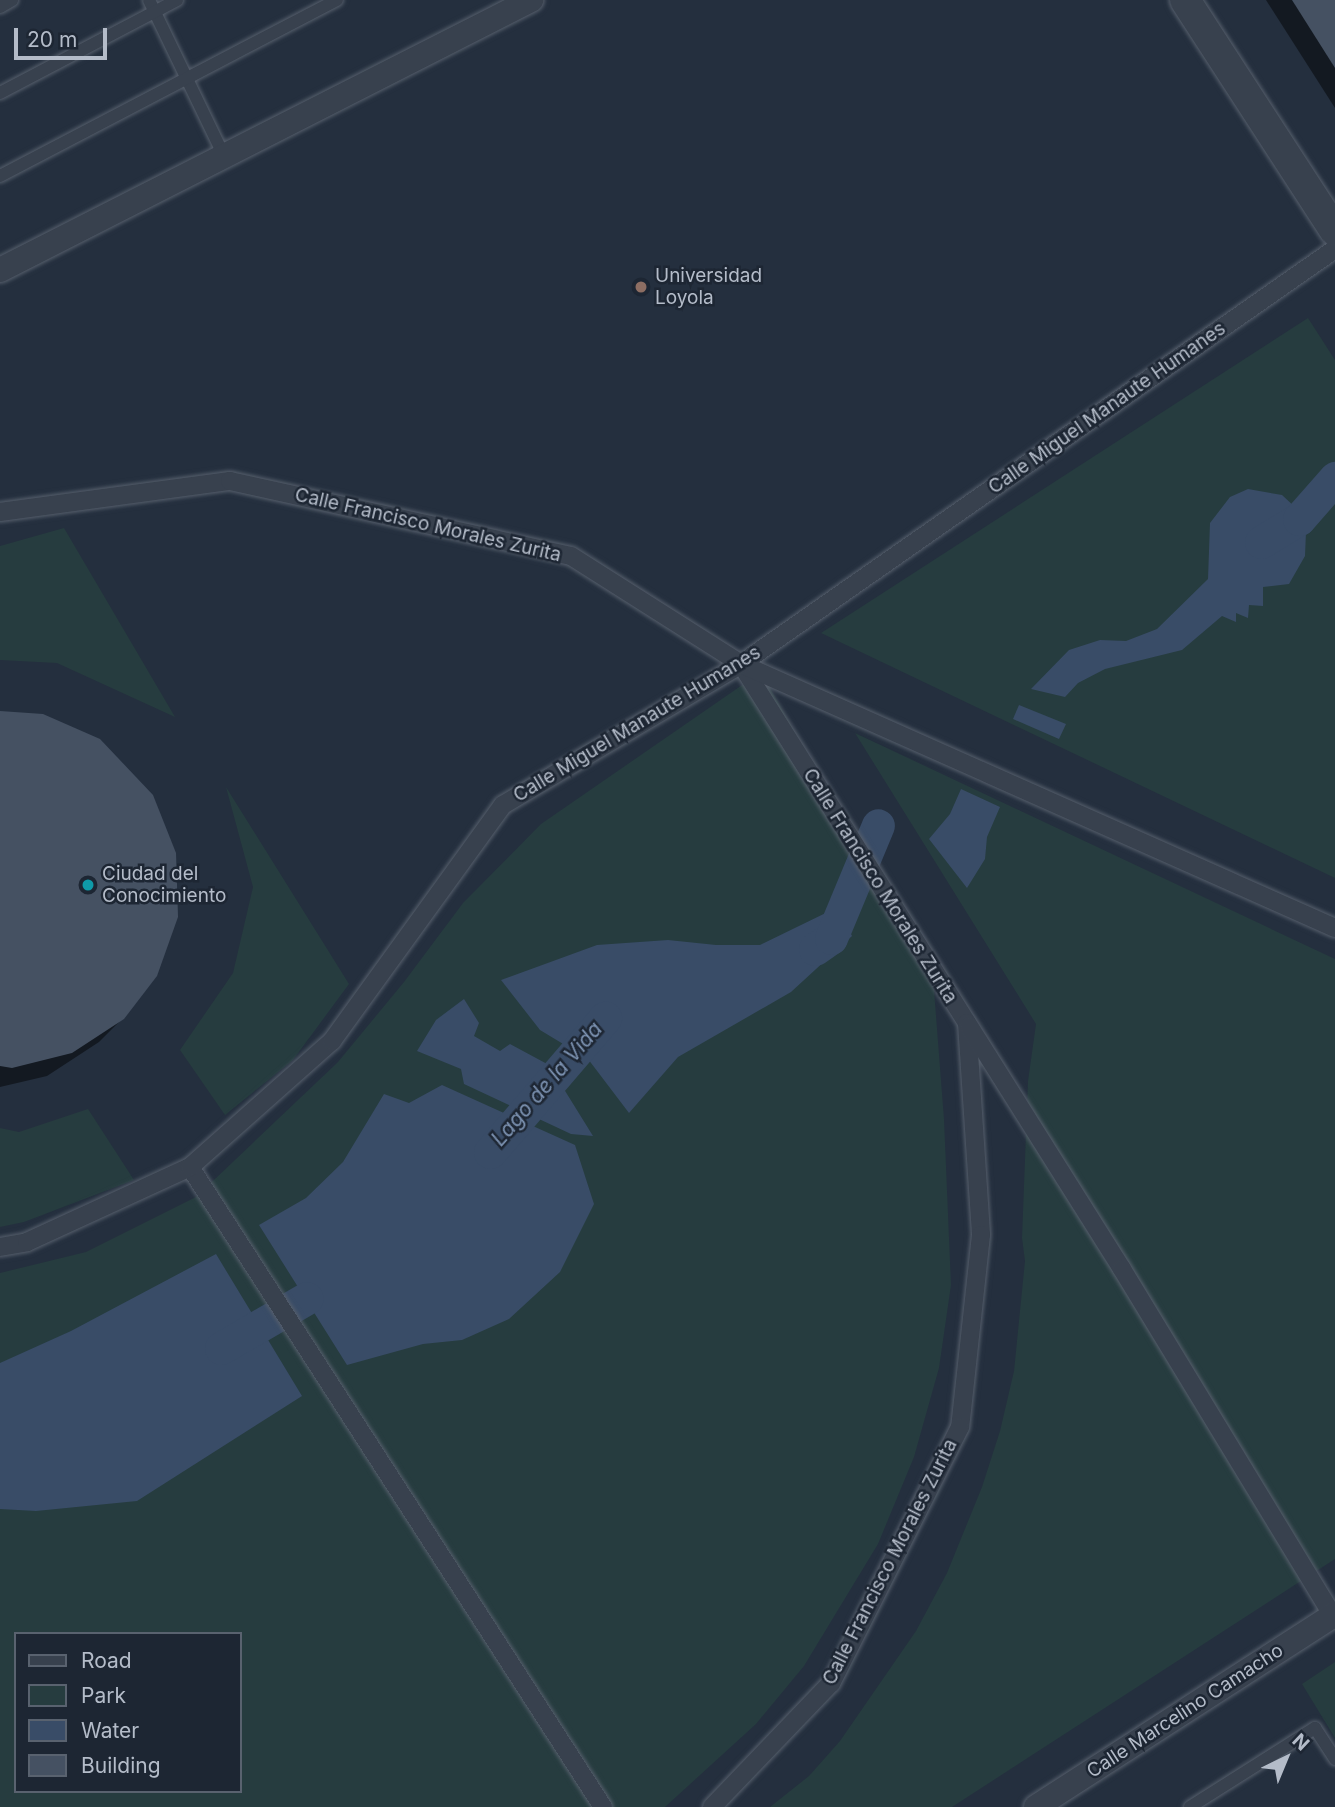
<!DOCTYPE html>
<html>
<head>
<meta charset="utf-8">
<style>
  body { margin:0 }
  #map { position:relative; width:1335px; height:1807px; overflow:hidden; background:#242f3e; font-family:Inter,sans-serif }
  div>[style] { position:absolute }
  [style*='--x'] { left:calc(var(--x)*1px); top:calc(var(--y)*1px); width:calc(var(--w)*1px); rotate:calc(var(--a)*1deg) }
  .green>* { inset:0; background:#263c3f }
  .water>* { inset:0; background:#394c67 }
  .shadow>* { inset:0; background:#0007 }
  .canal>* { height:33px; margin:-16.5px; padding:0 16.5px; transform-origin:16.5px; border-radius:16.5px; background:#394c67 }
  .building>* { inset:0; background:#455162 }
  .roads { filter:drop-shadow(0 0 2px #565f6c) drop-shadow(0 0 2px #565f6c) }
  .service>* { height:12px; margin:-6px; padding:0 6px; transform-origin:6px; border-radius:6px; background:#38414e }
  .pedestrian>* { height:18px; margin:-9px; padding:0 9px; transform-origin:9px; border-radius:9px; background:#38414e }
  .minor>* { height:24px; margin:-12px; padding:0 12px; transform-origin:12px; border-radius:12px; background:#38414e }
  .tertiary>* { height:30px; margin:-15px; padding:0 15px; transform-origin:15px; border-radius:15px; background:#38414e }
  .dots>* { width:19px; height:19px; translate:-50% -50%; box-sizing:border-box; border:4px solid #1d2633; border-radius:50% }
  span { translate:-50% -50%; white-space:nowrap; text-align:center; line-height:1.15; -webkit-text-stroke:5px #1d2633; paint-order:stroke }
  .poi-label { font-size:19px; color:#b4bcc9 }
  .left { translate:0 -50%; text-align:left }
  .street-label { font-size:19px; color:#b4bcc9 }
  .water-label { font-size:21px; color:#7c92b1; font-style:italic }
  .legend { position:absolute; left:14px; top:1632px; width:228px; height:161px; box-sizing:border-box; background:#1d2633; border:2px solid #59626f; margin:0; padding:9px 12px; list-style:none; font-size:21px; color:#b4bcc9 }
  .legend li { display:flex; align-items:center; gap:14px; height:35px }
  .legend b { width:35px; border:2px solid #59626f }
  .north { position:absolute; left:1251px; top:1723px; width:70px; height:70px; -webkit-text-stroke:5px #1d2633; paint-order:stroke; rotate:43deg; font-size:19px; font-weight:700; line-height:28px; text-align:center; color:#b4bcc9 }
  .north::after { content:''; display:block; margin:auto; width:24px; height:32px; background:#b4bcc9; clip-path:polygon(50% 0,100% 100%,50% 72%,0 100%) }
  .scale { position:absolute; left:14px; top:28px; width:93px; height:32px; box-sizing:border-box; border:4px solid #b4bcc9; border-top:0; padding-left:9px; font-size:21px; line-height:24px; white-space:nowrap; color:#b4bcc9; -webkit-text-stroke:5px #1d2633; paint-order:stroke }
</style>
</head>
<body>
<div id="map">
  <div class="green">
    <i style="clip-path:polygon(1308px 318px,1335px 360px,1335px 878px,821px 633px)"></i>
    <i style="clip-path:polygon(64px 528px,175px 717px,57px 663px,0 660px,0 546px)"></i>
    <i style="clip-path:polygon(evenodd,761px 672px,933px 977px,944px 1119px,951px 1285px,939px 1368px,914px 1457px,878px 1544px,804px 1666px,756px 1724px,665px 1807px,0 1807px,0 1273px,86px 1252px,196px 1197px,338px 1062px,404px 982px,463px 903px,541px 824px,761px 672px,16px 1634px,240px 1634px,240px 1791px,16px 1791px,16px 1634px)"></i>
    <i style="clip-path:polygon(855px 733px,1335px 959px,1335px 1559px,952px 1807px,770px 1807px,809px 1776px,840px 1741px,916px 1631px,947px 1573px,982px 1487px,1000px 1431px,1014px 1371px,1025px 1261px,1022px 1238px,1028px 1081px,1036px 1024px)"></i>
    <i style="clip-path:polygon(226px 787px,349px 984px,293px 1060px,225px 1115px,180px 1050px,233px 973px,253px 887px)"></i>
    <i style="clip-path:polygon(88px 1109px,134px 1180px,24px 1222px,0 1227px,0 1128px,19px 1132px)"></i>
    <i style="clip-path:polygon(1335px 1662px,1335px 1738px,1302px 1684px)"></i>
  </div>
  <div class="water">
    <i style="clip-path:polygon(1248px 489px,1282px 495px,1296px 508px,1306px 532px,1305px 556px,1289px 584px,1263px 587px,1263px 606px,1249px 605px,1248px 618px,1236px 613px,1236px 622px,1222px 616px,1182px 650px,1105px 669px,1078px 683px,1065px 697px,1031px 689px,1069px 650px,1100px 640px,1126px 641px,1157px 629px,1208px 579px,1210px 523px,1230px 497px)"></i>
    <i style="clip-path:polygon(1019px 705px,1066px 724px,1059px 739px,1013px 719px)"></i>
    <i style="clip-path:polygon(961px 789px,1000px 807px,987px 837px,985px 859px,967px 888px,929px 839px,950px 814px)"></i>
    <i style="clip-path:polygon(838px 907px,852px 936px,791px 992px,678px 1057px,629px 1113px,588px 1059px,540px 1030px,501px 980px,597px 945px,668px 940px,716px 945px,760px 945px)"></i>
    <i style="clip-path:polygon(464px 999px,479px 1023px,474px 1036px,500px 1051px,510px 1044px,549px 1065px,593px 1136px,571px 1134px,464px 1084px,461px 1069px,417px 1051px,436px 1020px)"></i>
    <i style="clip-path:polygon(442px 1085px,575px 1145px,594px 1204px,560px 1272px,509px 1319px,462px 1340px,423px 1344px,347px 1365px,259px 1225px,306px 1198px,343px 1162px,384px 1094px,409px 1103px)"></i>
    <i style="clip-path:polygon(216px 1254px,302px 1396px,137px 1501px,36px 1511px,0 1509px,0 1363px,71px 1331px)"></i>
  </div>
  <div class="shadow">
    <i style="clip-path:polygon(1266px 0,1335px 0,1335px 108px)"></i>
    <i style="clip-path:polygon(0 713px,123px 1018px,99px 1042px,47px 1076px,0 1087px)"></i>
  </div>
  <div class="canal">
    <i style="--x:1261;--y:542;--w:44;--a:-31.2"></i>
    <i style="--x:1299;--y:519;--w:55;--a:-48.7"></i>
    <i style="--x:815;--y:949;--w:19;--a:-35"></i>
    <i style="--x:831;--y:938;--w:122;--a:-67.4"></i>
    <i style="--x:490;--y:1152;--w:177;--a:-49.4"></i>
    <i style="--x:221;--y:1348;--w:99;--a:-30.2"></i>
  </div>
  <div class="building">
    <i style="clip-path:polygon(1292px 0,1335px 0,1335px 68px)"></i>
    <i style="clip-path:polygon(0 711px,43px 714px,100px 739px,153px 795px,176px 853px,178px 917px,157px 976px,124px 1019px,72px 1053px,12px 1068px,0 1066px)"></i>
  </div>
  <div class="roads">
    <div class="service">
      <i style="--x:149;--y:0;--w:173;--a:64.3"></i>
      <i style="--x:0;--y:7;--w:14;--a:-30"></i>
      <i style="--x:0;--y:93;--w:200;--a:-27.7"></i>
      <i style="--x:0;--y:176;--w:380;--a:-27.6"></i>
      <i style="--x:1190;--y:1807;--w:148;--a:-32.3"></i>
      <i style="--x:1315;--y:1728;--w:37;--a:57"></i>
    </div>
    <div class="pedestrian">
      <i style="--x:0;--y:512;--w:232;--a:-7.7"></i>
      <i style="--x:230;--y:481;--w:349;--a:12.4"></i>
      <i style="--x:571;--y:556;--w:201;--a:32.4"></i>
      <i style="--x:741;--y:664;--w:424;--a:57.8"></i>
      <i style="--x:967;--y:1023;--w:212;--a:86.2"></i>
      <i style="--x:981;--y:1235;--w:193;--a:96.2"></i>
      <i style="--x:960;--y:1427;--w:287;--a:116.7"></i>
      <i style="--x:831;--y:1683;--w:172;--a:133.8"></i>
      <i style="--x:741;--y:664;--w:650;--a:23.96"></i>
      <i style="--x:969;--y:1026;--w:287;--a:57.8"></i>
      <i style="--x:1122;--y:1269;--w:410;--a:58.7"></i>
      <i style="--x:190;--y:1167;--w:762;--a:57.17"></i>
      <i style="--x:0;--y:1247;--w:27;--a:-10"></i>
      <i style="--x:27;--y:1242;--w:179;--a:-24.7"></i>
      <i style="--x:190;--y:1167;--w:190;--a:-41.6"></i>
      <i style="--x:332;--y:1041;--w:291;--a:-54.1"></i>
      <i style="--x:503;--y:805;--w:277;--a:-30.6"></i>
      <i style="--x:741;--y:664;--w:725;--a:-34.94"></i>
    </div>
    <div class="minor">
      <i style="--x:0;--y:270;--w:596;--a:-26.95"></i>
      <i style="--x:1036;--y:1807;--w:356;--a:-32.8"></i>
    </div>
    <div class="tertiary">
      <i style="--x:1185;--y:0;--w:275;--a:57"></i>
    </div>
  </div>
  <div class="dots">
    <i style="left:641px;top:287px;background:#8d6e63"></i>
    <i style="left:88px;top:885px;background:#0f9aa8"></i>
  </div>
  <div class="poi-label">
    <span class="left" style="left:655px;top:287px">Universidad<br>Loyola</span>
    <span class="left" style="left:102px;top:885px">Ciudad del<br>Conocimiento</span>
  </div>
  <div class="street-label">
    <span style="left:1107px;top:408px;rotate:-35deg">Calle Miguel Manaute Humanes</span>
    <span style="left:428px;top:525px;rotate:13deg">Calle Francisco Morales Zurita</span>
    <span style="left:637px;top:724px;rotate:-31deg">Calle Miguel Manaute Humanes</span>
    <span style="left:880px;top:886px;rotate:58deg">Calle Francisco Morales Zurita</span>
    <span style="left:890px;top:1562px;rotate:-63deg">Calle Francisco Morales Zurita</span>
    <span style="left:1185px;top:1711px;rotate:-33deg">Calle Marcelino Camacho</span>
  </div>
  <div class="water-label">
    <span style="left:547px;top:1084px;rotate:-49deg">Lago de la Vida</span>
  </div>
  <ul class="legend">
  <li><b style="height:9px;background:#38414e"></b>Road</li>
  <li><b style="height:19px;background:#263c3f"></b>Park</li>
  <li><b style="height:19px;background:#394c67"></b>Water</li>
  <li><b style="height:19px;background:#455162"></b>Building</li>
  </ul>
  <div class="north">N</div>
  <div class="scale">20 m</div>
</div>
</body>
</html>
